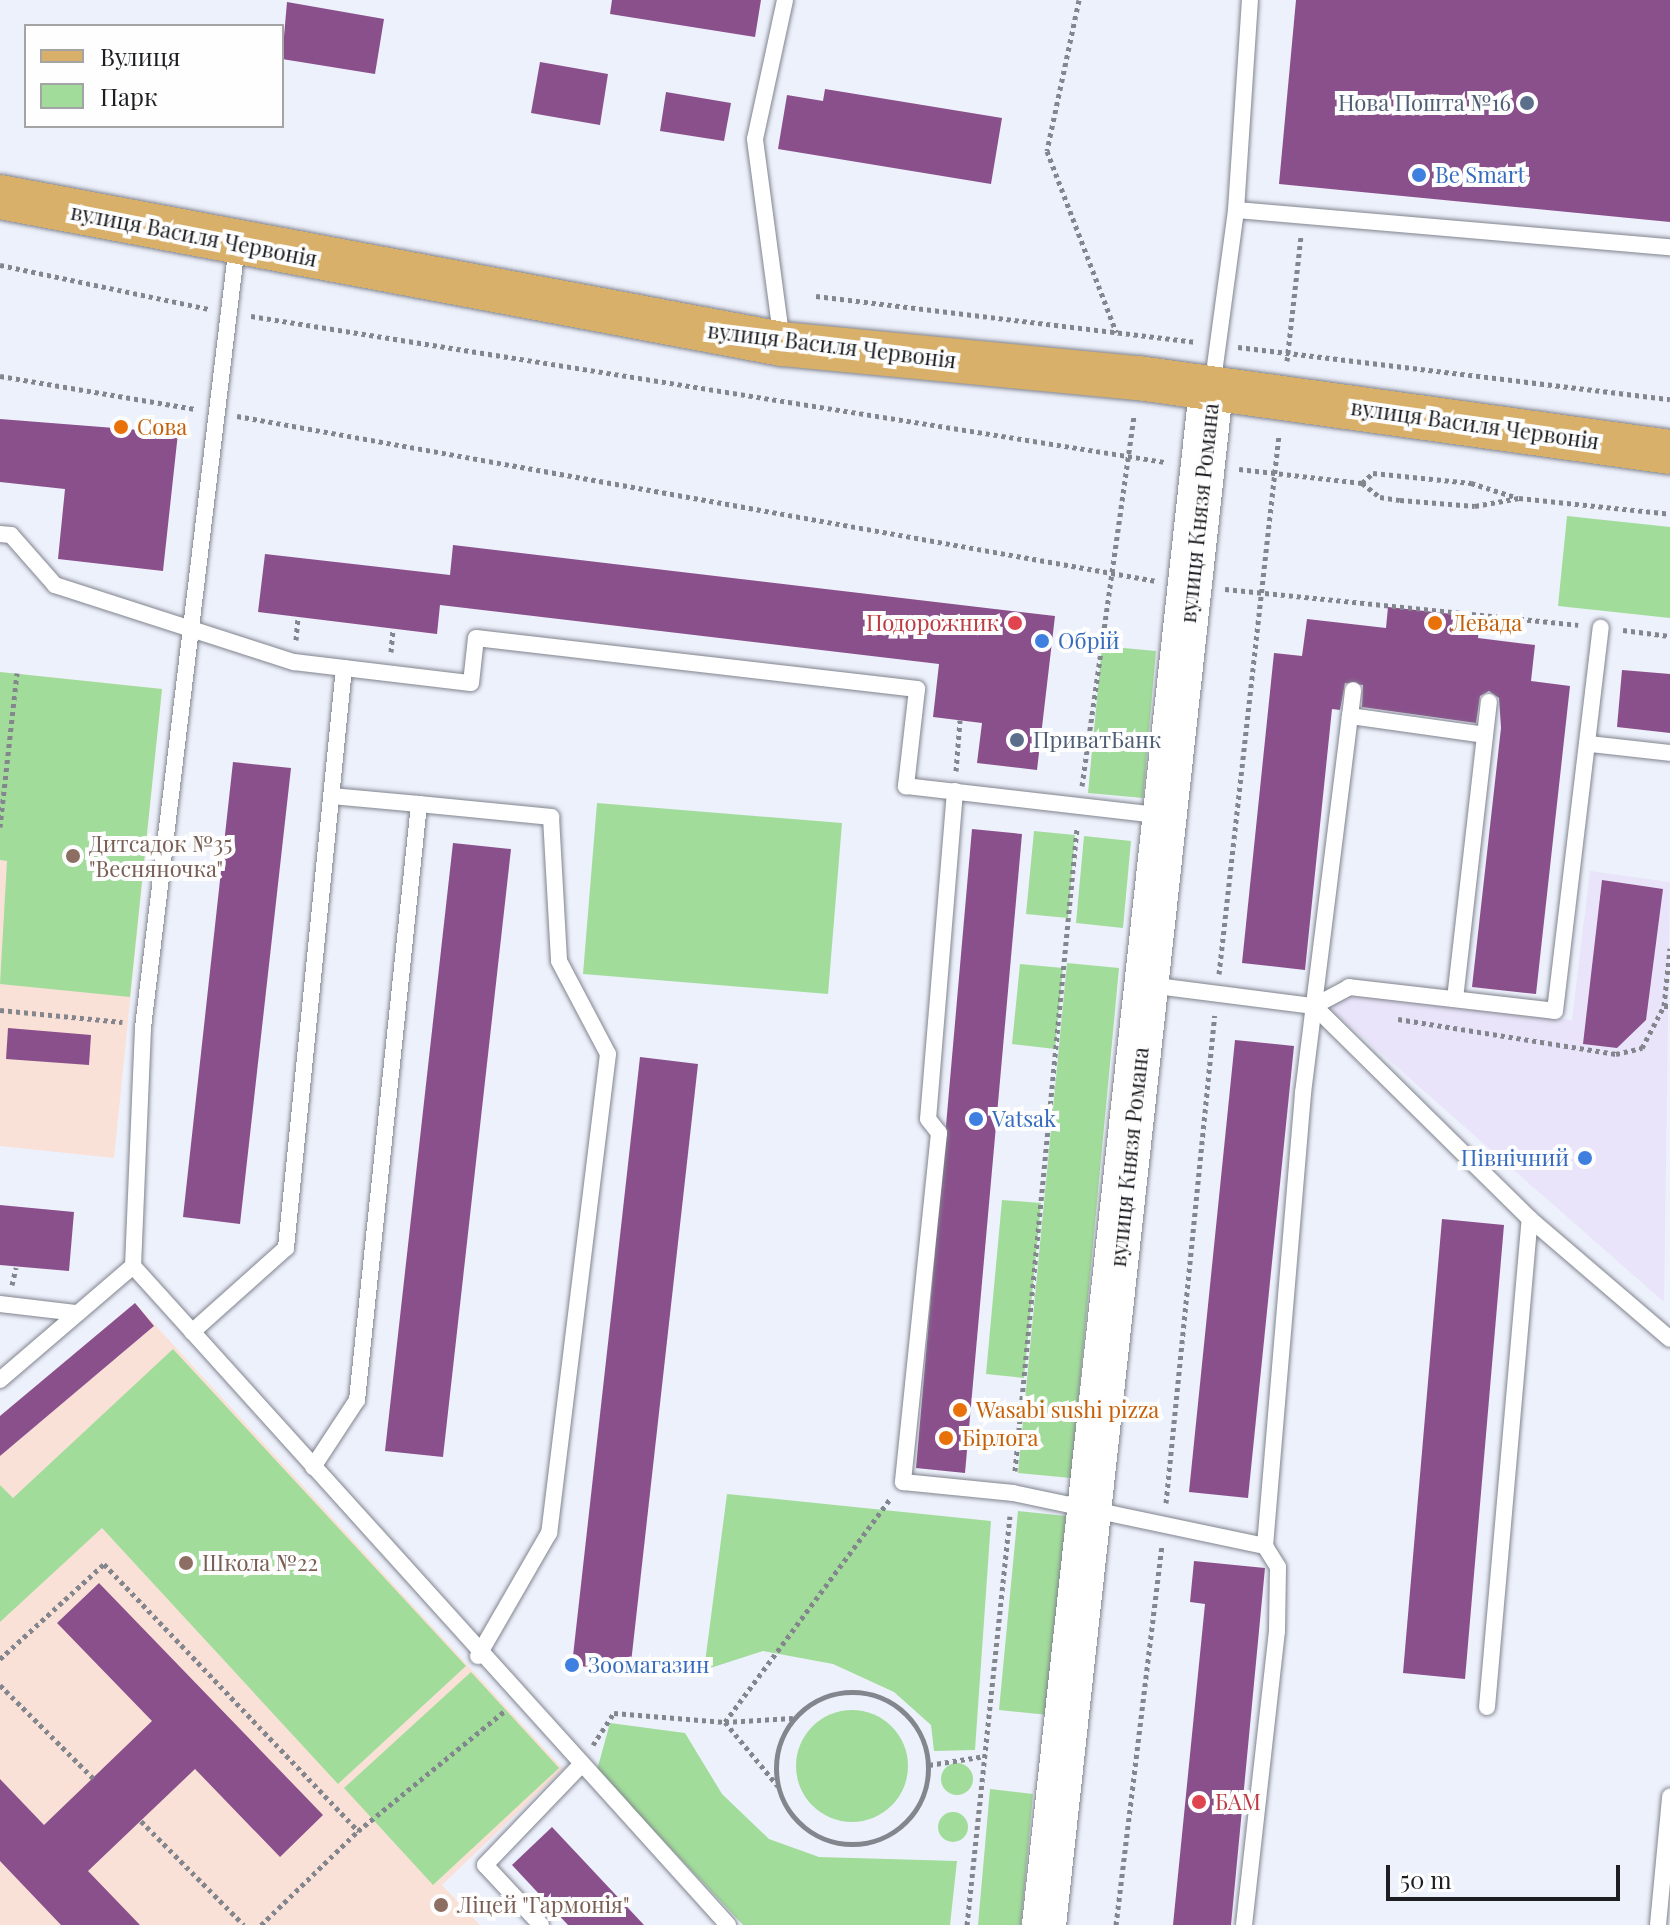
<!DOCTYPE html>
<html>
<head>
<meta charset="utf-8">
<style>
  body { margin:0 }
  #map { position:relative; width:1670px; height:1925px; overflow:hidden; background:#edf1fc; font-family:"Playfair Display",serif }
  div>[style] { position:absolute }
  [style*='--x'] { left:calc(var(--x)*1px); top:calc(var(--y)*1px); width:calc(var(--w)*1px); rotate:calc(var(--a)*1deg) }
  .commercial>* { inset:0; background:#e9e4f9 }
  .education>* { inset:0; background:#fae1d8 }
  .green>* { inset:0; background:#a2dc9b }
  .round { border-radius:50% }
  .building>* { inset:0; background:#8a508c }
  .path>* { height:5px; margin-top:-2.5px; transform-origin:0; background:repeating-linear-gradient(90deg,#84868e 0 4px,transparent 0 8px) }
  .path>.ring { margin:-2.5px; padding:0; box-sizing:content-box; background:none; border:5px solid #84868e; border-radius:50% }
  .roads { filter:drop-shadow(0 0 2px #80848d) drop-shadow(0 0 2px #80848d) }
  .lane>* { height:16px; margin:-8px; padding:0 8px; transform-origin:8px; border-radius:8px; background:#fff }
  .secondary>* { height:44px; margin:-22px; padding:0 22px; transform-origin:22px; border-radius:22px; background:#fff }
  .primary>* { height:44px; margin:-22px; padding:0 22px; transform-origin:22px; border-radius:22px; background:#d9b06a }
  .dots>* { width:22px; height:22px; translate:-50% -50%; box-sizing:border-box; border:4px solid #fefefe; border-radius:50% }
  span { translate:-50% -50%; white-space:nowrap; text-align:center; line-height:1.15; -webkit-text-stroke:8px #fefefe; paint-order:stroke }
  .service-label { font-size:22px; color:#4e5e75 }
  .right { translate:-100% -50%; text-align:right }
  .left { translate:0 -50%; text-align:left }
  .shop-label { font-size:22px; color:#366cbe }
  .street-label { font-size:22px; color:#1d1e22 }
  .food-label { font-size:22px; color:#c56008 }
  .health-label { font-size:22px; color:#be3a42 }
  .education-label { font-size:22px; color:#785e54 }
  .legend { position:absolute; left:24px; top:24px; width:260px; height:104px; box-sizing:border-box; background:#fefefe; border:2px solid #a4a4a6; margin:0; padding:10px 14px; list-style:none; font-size:24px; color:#1d1e22 }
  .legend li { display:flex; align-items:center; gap:16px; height:40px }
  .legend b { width:40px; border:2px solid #a4a4a6 }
  .scale { position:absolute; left:1386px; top:1865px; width:234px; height:36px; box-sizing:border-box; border:4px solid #1d1e22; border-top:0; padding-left:10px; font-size:24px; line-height:28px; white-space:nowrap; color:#1d1e22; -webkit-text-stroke:6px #fefefe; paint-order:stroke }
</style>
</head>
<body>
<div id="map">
  <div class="commercial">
    <i style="clip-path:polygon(1590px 871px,1670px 882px,1664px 1302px,1333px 1011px,1335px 993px,1572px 1020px)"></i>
  </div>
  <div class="education">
    <i style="clip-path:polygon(0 672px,162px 689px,114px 1158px,0 1146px)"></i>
    <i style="clip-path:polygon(135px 1303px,563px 1769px,442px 1885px,480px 1925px,0 1925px,0 1416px)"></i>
  </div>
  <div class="green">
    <i style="clip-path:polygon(1567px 516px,1670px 527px,1670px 618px,1558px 606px)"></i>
    <i style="clip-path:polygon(1102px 646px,1156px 651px,1143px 798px,1088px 793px)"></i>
    <i style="clip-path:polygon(0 672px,162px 689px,130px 997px,0 984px,7px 861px,0 860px)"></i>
    <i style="clip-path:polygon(597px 803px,842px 823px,828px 994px,583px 974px)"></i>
    <i style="clip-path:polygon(1034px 831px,1075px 835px,1068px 918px,1026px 914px)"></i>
    <i style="clip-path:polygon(1084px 836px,1131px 841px,1123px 928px,1076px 923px)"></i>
    <i style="clip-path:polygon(1067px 963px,1119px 968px,1071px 1478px,1018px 1473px)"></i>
    <i style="clip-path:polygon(1020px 964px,1063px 968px,1055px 1049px,1012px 1044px)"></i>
    <i style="clip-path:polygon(1002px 1200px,1041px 1203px,1024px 1378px,986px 1374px)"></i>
    <i style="clip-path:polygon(173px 1349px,466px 1666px,338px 1784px,102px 1528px,0 1622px,0 1485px,13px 1498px)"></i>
    <i style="clip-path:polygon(727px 1494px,991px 1521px,975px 1750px,934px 1751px,931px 1725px,894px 1692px,833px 1664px,763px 1651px,704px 1670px)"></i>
    <i style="clip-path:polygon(1018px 1511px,1066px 1516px,1048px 1715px,999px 1710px)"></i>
    <i style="clip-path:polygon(471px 1672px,559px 1768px,433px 1885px,344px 1788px)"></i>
    <i class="round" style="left:796px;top:1710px;width:112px;height:112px"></i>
    <i style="clip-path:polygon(610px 1723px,685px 1733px,722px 1794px,769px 1839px,819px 1857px,957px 1861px,950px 1925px,743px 1925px,597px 1770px)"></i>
    <i class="round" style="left:941px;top:1763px;width:32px;height:32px"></i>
    <i style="clip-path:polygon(990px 1789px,1033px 1794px,1021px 1925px,978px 1925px)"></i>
    <i class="round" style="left:938px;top:1812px;width:30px;height:30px"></i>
  </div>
  <div class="building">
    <i style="clip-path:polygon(612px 0,761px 0,755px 37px,610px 14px)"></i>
    <i style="clip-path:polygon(1296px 0,1670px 0,1670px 222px,1279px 184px)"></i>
    <i style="clip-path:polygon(287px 2px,384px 19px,375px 74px,282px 59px)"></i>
    <i style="clip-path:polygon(540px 62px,608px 74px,600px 125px,531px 113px)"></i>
    <i style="clip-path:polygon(825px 89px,1002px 118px,991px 184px,778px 149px,787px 95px,823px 101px)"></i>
    <i style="clip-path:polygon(666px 92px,731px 103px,724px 141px,660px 131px)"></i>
    <i style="clip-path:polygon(0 419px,178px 433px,163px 571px,58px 559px,65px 489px,0 482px)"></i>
    <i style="clip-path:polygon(453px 545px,1055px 616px,1037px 770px,977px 763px,982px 723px,933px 717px,939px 664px,440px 605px,437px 634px,258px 612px,265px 554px,450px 575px)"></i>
    <i style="clip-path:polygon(1388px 607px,1480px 617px,1478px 638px,1535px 645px,1531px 681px,1570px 686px,1536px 994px,1472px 987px,1501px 728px,1499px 698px,1489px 691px,1480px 696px,1476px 723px,1362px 707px,1363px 685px,1345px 683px,1340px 710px,1332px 709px,1305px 970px,1242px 963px,1274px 653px,1302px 656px,1307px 619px,1386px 628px)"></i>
    <i style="clip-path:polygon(1622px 670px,1670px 674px,1670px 733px,1617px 727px)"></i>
    <i style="clip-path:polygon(233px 762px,291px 768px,240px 1224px,183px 1217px)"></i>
    <i style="clip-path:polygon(972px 829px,1022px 834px,965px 1473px,916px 1468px)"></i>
    <i style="clip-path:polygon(453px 843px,511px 849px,443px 1457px,385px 1451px)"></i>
    <i style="clip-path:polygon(1602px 880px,1663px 889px,1646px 1020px,1617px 1048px,1583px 1044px)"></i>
    <i style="clip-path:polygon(8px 1028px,91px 1035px,89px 1065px,6px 1059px)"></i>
    <i style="clip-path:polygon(1235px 1040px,1294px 1046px,1248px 1498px,1189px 1492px)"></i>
    <i style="clip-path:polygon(640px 1057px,698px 1064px,630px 1672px,572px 1665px)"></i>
    <i style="clip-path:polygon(0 1205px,74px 1212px,69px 1271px,0 1265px)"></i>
    <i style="clip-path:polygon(1442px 1219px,1504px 1225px,1465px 1679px,1403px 1673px)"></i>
    <i style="clip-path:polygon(135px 1303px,154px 1326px,0 1456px,0 1416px)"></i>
    <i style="clip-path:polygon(1194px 1561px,1265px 1568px,1231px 1925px,1173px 1925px,1205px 1604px,1190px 1602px)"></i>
    <i style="clip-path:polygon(99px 1583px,323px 1815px,280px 1857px,195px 1769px,88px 1871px,140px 1925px,61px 1925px,0 1861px,0 1779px,44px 1825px,152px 1721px,57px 1623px)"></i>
    <i style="clip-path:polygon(552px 1827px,644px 1925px,568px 1925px,512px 1865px)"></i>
  </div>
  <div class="path">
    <i style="--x:1079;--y:0;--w:154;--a:102"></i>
    <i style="--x:1047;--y:151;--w:194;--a:69.1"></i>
    <i style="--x:0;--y:265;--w:214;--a:11.9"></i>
    <i style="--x:816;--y:296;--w:383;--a:6.9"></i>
    <i style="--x:251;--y:316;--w:926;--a:9.08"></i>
    <i style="--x:1238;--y:347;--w:435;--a:6.9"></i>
    <i style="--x:1287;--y:361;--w:126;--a:-83.6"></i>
    <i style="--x:0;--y:376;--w:198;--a:9.6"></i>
    <i style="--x:237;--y:416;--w:934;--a:10.18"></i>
    <i style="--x:1239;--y:469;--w:124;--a:6.5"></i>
    <i style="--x:1362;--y:483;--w:23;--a:38"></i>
    <i style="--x:1380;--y:497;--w:20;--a:9"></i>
    <i style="--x:1400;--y:500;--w:75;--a:4.6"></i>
    <i style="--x:1475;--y:506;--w:45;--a:-10.3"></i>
    <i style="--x:1519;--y:498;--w:152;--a:6"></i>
    <i style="--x:1362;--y:483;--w:15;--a:-42"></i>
    <i style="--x:1373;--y:473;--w:99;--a:5.8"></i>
    <i style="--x:1471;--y:483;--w:49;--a:17.7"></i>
    <i style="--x:1225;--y:589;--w:355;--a:5.8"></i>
    <i style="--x:1623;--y:630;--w:47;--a:7.3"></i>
    <i style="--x:296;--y:640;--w:23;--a:-85"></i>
    <i style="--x:391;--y:652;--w:23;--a:-85"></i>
    <i style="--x:956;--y:771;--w:51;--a:-85.5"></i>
    <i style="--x:1082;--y:786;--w:375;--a:-82"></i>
    <i style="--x:0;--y:827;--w:155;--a:-83.7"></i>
    <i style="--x:1219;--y:974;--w:542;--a:-83.65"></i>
    <i style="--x:1664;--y:1006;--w:58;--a:-84.1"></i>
    <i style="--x:0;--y:1010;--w:123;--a:5.6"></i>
    <i style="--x:1398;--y:1019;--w:221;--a:9.1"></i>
    <i style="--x:1616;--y:1054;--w:27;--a:-13"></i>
    <i style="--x:1642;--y:1048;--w:47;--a:-62.4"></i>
    <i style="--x:1664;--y:1006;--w:6;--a:0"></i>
    <i style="--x:12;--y:1285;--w:18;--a:-77"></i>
    <i style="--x:1015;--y:1471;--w:646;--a:-84.49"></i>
    <i style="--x:1166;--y:1503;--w:490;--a:-84.3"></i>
    <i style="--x:0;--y:1659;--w:141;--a:-42.4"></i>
    <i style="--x:104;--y:1564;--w:369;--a:46.4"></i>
    <i style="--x:0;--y:1685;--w:132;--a:45"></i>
    <i class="ring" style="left:776px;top:1692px;width:147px;height:147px"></i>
    <i style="--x:725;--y:1722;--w:279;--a:-53.5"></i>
    <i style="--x:725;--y:1722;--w:68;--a:-3.4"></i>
    <i style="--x:593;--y:1745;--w:38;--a:-57"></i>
    <i style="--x:614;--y:1713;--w:111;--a:4.6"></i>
    <i style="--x:725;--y:1722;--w:83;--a:50.4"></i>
    <i style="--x:929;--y:1765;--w:57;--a:-9.1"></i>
    <i style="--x:141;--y:1821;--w:146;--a:45.3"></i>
    <i style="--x:261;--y:1925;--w:135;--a:-44.1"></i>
    <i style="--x:358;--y:1831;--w:191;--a:-39.3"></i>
    <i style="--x:967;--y:1925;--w:411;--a:-84"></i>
    <i style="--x:1116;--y:1925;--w:383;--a:-83.1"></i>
  </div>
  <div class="roads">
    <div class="lane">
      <i style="--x:1236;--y:210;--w:436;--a:4.9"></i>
      <i style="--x:237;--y:245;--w:789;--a:96.85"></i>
      <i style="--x:143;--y:1028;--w:238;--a:92.4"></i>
      <i style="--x:133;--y:1266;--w:888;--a:47.92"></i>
      <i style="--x:782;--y:342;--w:205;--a:-97.6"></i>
      <i style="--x:755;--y:139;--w:142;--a:-77.8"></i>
      <i style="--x:1212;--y:388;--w:180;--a:-82.3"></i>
      <i style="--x:1236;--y:210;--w:210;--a:-86.2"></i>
      <i style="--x:0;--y:534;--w:11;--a:5"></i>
      <i style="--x:11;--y:535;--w:67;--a:48.7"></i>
      <i style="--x:55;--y:585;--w:251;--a:17.9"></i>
      <i style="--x:294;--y:662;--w:178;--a:6.8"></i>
      <i style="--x:471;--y:683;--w:45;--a:-83.7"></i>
      <i style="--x:476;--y:638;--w:444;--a:6.6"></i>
      <i style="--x:917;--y:689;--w:98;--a:96.5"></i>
      <i style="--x:906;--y:786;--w:260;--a:6.6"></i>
      <i style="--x:1350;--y:716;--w:26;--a:-83"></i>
      <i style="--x:1590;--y:744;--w:81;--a:6.4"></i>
      <i style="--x:955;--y:791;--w:329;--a:94.7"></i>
      <i style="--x:928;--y:1119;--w:18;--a:52"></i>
      <i style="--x:939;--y:1133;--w:351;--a:95.9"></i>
      <i style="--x:903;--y:1482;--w:111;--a:5.7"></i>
      <i style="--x:1013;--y:1493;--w:258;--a:11.9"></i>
      <i style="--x:1265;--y:1546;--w:455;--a:-85.2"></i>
      <i style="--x:1303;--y:1093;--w:380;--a:-82.9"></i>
      <i style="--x:1350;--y:716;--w:136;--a:8"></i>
      <i style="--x:419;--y:804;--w:133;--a:5.6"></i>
      <i style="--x:551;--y:817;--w:144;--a:86.8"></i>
      <i style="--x:559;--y:961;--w:105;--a:62.2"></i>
      <i style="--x:608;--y:1054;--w:483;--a:97"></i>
      <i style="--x:549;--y:1533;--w:142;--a:120"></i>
      <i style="--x:1149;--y:985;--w:166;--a:7.3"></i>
      <i style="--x:1314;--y:1006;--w:303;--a:44.6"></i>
      <i style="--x:1530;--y:1219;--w:184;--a:40.6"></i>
      <i style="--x:1455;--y:999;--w:299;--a:-83.5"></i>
      <i style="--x:1314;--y:1006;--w:40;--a:-28"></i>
      <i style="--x:1349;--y:987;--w:207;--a:6.6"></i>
      <i style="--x:1555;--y:1011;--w:386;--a:-83.2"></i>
      <i style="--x:0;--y:1304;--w:78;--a:6.7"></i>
      <i style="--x:192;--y:1332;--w:126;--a:-41.8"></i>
      <i style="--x:286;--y:1248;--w:583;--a:-84.29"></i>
      <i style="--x:0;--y:1380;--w:175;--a:-40.6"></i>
      <i style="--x:313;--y:1467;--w:80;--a:-56.7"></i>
      <i style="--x:357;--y:1400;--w:599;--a:-84.06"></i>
      <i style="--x:419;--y:804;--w:88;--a:-174.8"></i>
      <i style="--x:1487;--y:1707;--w:490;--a:-85"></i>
      <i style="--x:541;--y:1925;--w:82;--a:-133"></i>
      <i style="--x:485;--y:1865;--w:137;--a:-46.2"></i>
      <i style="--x:1244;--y:1925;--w:296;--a:-83.6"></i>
      <i style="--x:1277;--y:1631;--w:64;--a:-89.1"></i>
      <i style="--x:1278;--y:1567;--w:25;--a:-122"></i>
      <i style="--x:1658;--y:1925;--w:129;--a:-84.6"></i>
    </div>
    <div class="secondary">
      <i style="--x:1044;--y:1925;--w:1545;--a:-83.79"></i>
    </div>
    <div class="primary">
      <i style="--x:0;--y:197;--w:796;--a:10.65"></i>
      <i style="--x:782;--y:344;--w:358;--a:5.5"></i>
      <i style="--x:1138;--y:378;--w:537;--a:7.92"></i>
    </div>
  </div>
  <div class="dots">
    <i style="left:1527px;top:103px;background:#5c6f8a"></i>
    <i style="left:1419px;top:175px;background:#3f7fe0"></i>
    <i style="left:121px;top:427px;background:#e8710a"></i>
    <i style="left:1015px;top:623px;background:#e0444e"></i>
    <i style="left:1435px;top:623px;background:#e8710a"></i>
    <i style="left:1042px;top:641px;background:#3f7fe0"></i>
    <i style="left:1017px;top:740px;background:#5c6f8a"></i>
    <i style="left:73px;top:856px;background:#8d6e63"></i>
    <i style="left:976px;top:1119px;background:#3f7fe0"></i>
    <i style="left:1585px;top:1158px;background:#3f7fe0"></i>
    <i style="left:960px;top:1410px;background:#e8710a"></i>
    <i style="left:946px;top:1438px;background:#e8710a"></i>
    <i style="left:186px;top:1563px;background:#8d6e63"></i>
    <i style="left:572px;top:1665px;background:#3f7fe0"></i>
    <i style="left:1199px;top:1802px;background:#e0444e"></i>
    <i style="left:441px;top:1905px;background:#8d6e63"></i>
  </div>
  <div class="service-label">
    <span class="right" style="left:1511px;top:103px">Нова Пошта №16</span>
    <span class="left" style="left:1033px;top:740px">ПриватБанк</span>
  </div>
  <div class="shop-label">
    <span class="left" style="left:1435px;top:175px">Be Smart</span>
    <span class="left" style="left:1058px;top:641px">Обрій</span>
    <span class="left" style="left:992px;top:1119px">Vatsak</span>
    <span class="right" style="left:1569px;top:1158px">Північний</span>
    <span class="left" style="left:588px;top:1665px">Зоомагазин</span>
  </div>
  <div class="street-label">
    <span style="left:194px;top:235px;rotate:11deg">вулиця Василя Червонія</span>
    <span style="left:832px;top:345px;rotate:7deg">вулиця Василя Червонія</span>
    <span style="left:1475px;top:424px;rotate:8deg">вулиця Василя Червонія</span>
    <span style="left:1199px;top:513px;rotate:-84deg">вулиця Князя Романа</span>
    <span style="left:1129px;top:1157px;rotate:-84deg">вулиця Князя Романа</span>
  </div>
  <div class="food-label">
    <span class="left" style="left:137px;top:427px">Сова</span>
    <span class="left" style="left:1451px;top:623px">Левада</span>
    <span class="left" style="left:976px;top:1410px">Wasabi sushi pizza</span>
    <span class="left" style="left:962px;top:1438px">Бірлога</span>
  </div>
  <div class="health-label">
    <span class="right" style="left:999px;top:623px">Подорожник</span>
    <span class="left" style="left:1215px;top:1802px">БАМ</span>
  </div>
  <div class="education-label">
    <span class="left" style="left:89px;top:856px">Дитсадок №35<br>"Весняночка"</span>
    <span class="left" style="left:202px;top:1563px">Школа №22</span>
    <span class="left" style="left:457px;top:1905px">Ліцей "Гармонія"</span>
  </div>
  <ul class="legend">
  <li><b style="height:10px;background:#d9b06a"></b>Вулиця</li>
  <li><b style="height:22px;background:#a2dc9b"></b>Парк</li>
  </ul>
  <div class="scale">50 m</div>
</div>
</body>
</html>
